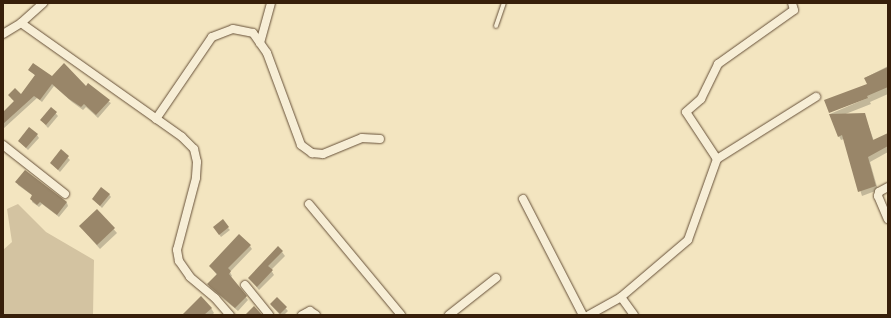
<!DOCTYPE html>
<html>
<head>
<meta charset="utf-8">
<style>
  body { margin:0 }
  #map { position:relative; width:891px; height:318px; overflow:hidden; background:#f3e5c0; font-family:"Gentium Book Plus",serif }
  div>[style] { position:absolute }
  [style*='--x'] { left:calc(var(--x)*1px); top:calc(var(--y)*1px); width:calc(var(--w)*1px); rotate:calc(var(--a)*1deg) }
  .green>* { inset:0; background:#d3c3a1 }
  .shadow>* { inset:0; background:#0003 }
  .building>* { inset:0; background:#998669 }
  .roads { filter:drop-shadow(0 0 1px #665038) drop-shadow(0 0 1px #665038) }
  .service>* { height:4px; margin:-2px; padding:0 2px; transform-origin:2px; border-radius:2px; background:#f7eed6 }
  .minor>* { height:8px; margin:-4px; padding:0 4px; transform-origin:4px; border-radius:4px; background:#f7eed6 }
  span { translate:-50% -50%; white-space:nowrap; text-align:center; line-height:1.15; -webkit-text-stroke:4px #f7eed6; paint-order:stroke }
  .frame { position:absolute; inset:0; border:4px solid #371f0a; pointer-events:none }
</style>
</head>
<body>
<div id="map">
  <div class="green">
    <i style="clip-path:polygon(18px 204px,46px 232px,94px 260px,93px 315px,3px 315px,3px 250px,12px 242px,7px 209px)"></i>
  </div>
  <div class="shadow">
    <i style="clip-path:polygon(888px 66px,888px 94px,870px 102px,871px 104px,843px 115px,864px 114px,874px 141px,888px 136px,888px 152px,870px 162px,878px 190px,862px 196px,844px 139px,841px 140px,839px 136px,830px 114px,872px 96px,830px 112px,868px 84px,865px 78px)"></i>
    <i style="clip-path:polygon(29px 70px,86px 88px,111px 103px,98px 118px,86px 107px,83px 110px,72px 102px,54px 86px,42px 102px,37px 98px,3px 129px,3px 113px,15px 102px,11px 98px,21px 96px,36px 76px)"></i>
    <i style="clip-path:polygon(51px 108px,58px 116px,48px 128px,41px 120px)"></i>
    <i style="clip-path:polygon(37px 135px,39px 138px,28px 150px,19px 141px)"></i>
    <i style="clip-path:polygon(61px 151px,70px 160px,60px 172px,51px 163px)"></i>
    <i style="clip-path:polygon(25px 171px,67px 203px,68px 206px,59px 217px,42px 204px,39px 207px,32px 202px,33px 196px,18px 185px,17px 182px)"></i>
    <i style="clip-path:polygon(109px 194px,111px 197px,102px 208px,93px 199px)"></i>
    <i style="clip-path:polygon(97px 210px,117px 233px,100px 249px,80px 226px)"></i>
    <i style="clip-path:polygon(228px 228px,230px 230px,221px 237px,216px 230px)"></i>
    <i style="clip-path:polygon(250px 246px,252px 249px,230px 272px,232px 276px,230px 278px,248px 300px,238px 311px,210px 288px,208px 284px,217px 275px,210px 266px)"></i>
    <i style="clip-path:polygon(282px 252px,285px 256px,271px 270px,274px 275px,259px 290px,249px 278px)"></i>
    <i style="clip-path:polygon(277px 299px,288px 311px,284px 315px,280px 315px,271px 305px)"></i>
    <i style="clip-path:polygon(211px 308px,214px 313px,212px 315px,187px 315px)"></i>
  </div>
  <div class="building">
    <i style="clip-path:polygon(33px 63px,52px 76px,64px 63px,86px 86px,88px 83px,110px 100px,96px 115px,84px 104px,81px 107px,69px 99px,52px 84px,40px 100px,34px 96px,3px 124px,3px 112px,14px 101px,8px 95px,15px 88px,21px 94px,35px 75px,28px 70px)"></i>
    <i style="clip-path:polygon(888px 67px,888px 87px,867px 96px,868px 98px,829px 113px,824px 100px,867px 84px,864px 78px)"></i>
    <i style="clip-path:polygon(51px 107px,57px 112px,46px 125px,40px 120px)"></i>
    <i style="clip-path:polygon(865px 113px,873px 140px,888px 133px,888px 146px,868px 157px,876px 186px,858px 192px,842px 135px,838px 137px,829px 114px)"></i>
    <i style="clip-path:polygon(29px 127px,38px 134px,26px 148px,18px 141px)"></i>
    <i style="clip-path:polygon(61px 149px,69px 156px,58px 170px,50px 163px)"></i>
    <i style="clip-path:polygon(25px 170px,67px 202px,57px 215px,40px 202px,37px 205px,30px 199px,32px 195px,15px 182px)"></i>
    <i style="clip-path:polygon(101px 187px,110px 194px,100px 206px,92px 199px)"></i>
    <i style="clip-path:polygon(97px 209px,115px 228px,97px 245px,79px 226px)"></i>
    <i style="clip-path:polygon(223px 219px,229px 227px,219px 235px,213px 227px)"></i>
    <i style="clip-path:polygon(239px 234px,251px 245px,228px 268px,231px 271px,229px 274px,247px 296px,235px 308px,207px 284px,217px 274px,209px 266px)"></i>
    <i style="clip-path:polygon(278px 246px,283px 251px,268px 266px,273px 270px,257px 287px,248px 278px)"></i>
    <i style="clip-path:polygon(201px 296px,212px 308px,204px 315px,182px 315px)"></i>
    <i style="clip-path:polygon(277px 297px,287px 307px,280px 314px,270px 304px)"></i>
    <i style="clip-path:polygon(254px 306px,262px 315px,245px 315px)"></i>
  </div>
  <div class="roads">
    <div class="service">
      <i style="--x:496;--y:26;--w:24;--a:-71"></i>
    </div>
    <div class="minor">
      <i style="--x:21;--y:23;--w:197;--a:35.3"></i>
      <i style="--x:182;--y:137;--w:17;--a:45"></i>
      <i style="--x:194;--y:149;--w:13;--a:77"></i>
      <i style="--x:197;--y:162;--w:16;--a:94"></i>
      <i style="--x:196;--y:178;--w:74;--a:104.8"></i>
      <i style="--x:177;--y:250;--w:11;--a:80"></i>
      <i style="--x:179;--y:261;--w:19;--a:55"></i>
      <i style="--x:190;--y:277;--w:33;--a:40"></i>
      <i style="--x:215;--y:298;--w:23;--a:49"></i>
      <i style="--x:3;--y:34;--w:21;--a:-31"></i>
      <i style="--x:21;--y:23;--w:30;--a:-42"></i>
      <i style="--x:260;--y:43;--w:41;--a:-74.6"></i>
      <i style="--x:156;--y:119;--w:99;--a:-55.7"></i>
      <i style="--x:212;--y:37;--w:22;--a:-21"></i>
      <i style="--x:233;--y:29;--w:20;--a:11"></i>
      <i style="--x:253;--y:33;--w:24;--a:55"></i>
      <i style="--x:267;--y:53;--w:98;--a:69.7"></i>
      <i style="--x:301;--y:145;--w:14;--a:36"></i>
      <i style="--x:312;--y:153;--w:11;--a:5"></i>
      <i style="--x:323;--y:154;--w:42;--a:-22.3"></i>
      <i style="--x:362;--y:138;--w:18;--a:3"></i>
      <i style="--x:3;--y:145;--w:79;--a:38.3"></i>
      <i style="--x:717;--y:159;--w:56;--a:-123.4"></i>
      <i style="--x:686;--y:112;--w:20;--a:-41"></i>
      <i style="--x:701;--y:99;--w:39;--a:-64"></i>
      <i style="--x:718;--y:64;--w:93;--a:-35.4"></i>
      <i style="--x:794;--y:10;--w:7;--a:-106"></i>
      <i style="--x:888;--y:187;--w:10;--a:151"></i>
      <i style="--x:879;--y:192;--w:4;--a:104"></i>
      <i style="--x:878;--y:196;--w:25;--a:67"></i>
      <i style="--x:523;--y:199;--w:131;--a:62.7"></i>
      <i style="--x:309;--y:204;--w:144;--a:50.3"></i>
      <i style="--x:245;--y:285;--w:38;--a:51"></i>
      <i style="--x:621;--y:297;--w:22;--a:54"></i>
      <i style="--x:302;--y:315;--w:9;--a:-27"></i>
      <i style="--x:310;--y:311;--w:7;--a:34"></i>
      <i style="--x:449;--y:315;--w:60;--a:-38.2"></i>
      <i style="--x:589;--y:315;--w:37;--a:-29"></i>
      <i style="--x:621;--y:297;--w:88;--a:-40.4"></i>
      <i style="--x:688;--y:240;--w:86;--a:-70.3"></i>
      <i style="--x:717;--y:159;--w:117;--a:-32.1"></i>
    </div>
  </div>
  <div class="frame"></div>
</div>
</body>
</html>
